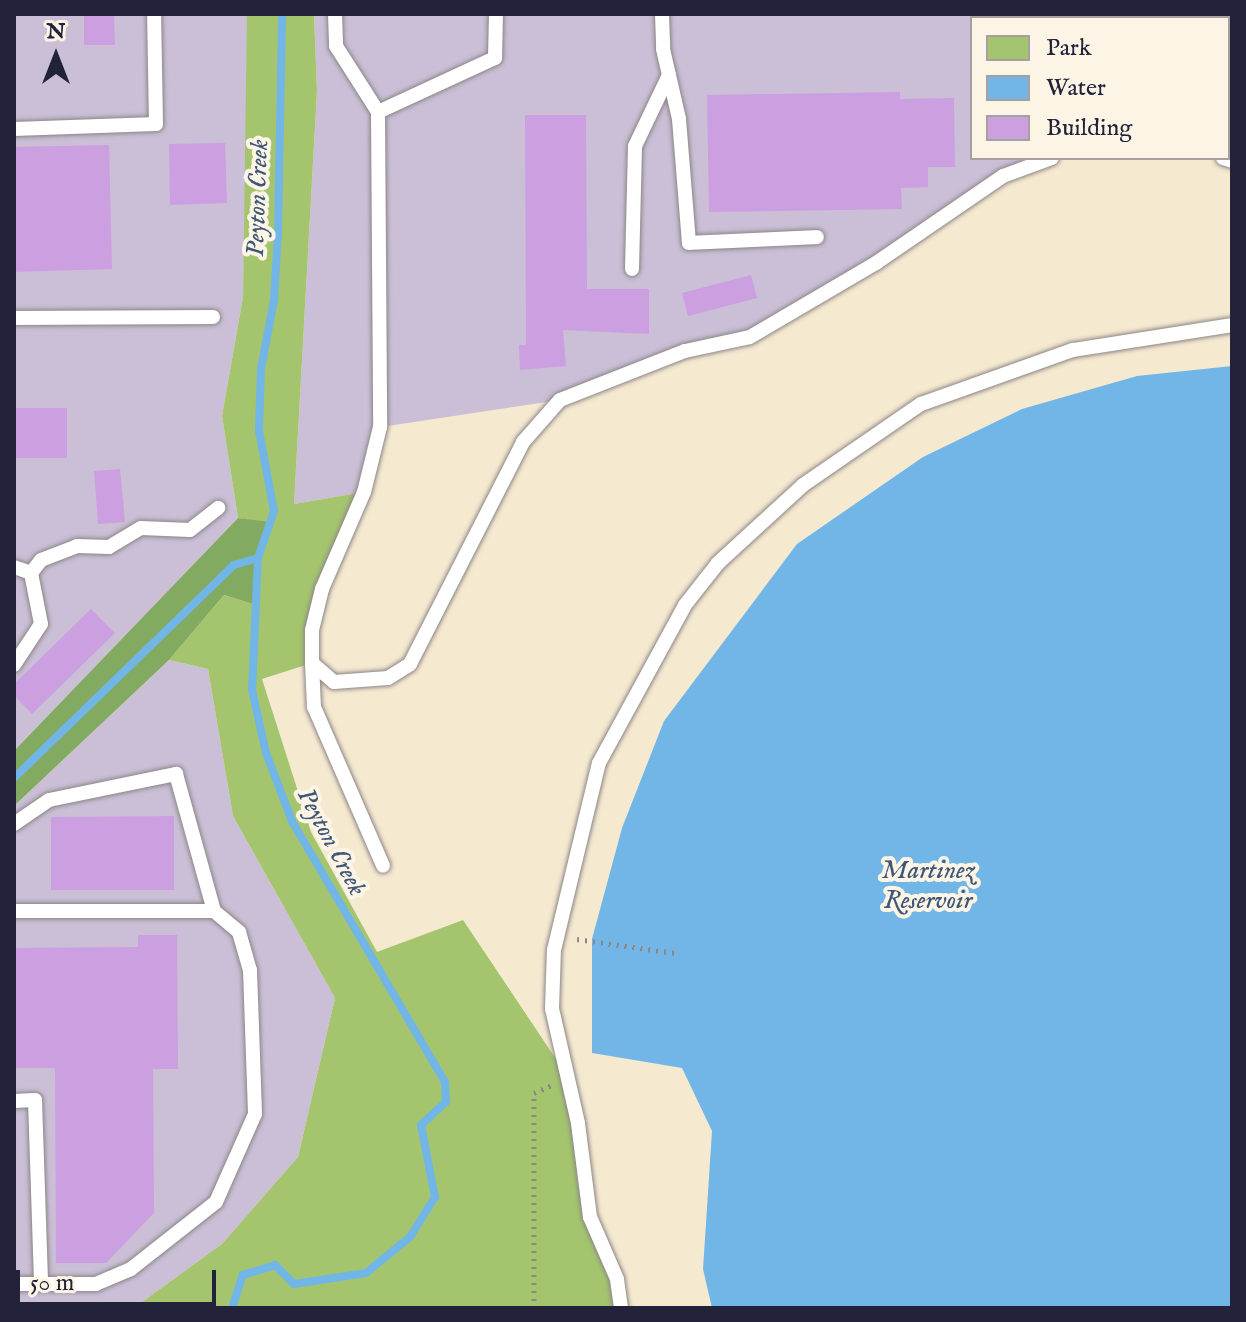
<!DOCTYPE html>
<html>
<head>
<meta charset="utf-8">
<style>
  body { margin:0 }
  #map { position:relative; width:1246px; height:1322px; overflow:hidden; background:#f5e9d0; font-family:"IM FELL English",serif }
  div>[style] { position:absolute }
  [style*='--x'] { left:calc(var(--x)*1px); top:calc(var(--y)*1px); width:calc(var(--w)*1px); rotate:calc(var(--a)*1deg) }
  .industrial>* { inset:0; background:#cabfd6 }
  .green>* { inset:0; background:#a4c56e }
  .forest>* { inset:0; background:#83aa61 }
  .water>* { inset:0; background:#71b6e7 }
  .stream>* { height:8px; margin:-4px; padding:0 4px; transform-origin:4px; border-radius:4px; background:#71b6e7 }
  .building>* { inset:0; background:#cc9fe0 }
  .path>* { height:5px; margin-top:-2.5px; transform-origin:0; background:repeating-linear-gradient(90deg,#8c8686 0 2px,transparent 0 8px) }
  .roads { filter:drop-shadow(0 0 2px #8c8686) drop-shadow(0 0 2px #8c8686) }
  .service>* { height:14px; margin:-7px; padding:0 7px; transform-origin:7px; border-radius:7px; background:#fff }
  span { translate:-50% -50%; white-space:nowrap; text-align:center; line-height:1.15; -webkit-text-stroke:8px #fcf5e5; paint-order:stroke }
  .water-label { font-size:26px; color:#3e5677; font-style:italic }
  .frame { position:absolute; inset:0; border:16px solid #22223b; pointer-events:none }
  .legend { position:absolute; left:970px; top:16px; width:260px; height:144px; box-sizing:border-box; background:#fcf5e5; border:2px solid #a5a1a1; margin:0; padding:10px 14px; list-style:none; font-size:24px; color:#22223b }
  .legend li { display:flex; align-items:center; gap:16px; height:40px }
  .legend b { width:40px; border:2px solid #a5a1a1 }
  .north { position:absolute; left:16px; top:16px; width:80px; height:80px; -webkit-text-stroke:6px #fcf5e5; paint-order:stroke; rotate:0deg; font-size:22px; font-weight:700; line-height:32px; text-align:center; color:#22223b }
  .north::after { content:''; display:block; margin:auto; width:28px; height:36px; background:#22223b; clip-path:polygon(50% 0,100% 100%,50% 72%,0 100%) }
  .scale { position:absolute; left:16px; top:1270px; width:200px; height:36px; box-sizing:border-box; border:4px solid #22223b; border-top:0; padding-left:10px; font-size:24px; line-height:28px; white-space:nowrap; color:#22223b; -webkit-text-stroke:6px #fcf5e5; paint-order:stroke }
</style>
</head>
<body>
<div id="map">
  <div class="industrial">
    <i style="clip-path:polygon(14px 14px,247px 14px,247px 117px,243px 297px,222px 416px,238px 518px,14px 751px)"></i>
    <i style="clip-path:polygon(314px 14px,1232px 14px,1232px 161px,1228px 18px,972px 18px,972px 158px,1052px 158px,1003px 176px,750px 337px,685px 351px,560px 400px,381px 427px,364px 492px,294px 504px,317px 91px)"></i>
    <i style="clip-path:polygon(169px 660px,208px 669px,233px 816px,335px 998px,298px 1157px,222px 1244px,142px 1302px,14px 1304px,14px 806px)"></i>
  </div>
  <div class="green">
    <i style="clip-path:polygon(247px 14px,314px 14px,317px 91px,294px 504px,364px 492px,322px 589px,312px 663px,262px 679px,311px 832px,377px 952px,463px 920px,568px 1077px,590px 1217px,621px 1308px,14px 1308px,142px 1302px,222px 1244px,298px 1157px,335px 998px,233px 816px,208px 669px,169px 660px,224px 595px,259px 606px,258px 558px,270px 523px,238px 518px,222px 416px,243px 297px)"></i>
  </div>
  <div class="forest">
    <i style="clip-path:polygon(238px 518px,271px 522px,258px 558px,259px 606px,224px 595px,169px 660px,14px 806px,14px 751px)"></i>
  </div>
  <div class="water">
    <i style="clip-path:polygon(1232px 366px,1232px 1308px,712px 1308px,703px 1269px,712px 1131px,682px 1068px,592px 1053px,592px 939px,622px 828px,664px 721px,797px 544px,923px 457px,1022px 409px,1137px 376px)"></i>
  </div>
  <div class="stream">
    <i style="--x:14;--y:778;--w:306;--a:-44.1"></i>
    <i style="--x:234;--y:565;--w:25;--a:-16"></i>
    <i style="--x:232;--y:1308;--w:35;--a:-72"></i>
    <i style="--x:243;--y:1275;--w:34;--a:-17"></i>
    <i style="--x:275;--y:1265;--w:27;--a:45"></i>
    <i style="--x:294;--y:1284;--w:73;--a:-8.7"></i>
    <i style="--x:366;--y:1273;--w:57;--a:-39.3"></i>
    <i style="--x:410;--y:1237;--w:47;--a:-58"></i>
    <i style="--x:435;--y:1197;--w:73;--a:-101"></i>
    <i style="--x:421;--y:1125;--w:34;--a:-43"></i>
    <i style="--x:446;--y:1102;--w:20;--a:-93"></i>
    <i style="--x:445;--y:1082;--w:303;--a:-120.4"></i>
    <i style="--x:292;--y:821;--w:73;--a:-110.9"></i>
    <i style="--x:266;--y:753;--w:65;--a:-102.5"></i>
    <i style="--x:252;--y:690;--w:132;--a:-87.4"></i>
    <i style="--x:258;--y:558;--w:50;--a:-71.2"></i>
    <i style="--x:274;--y:511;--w:81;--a:-100.6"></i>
    <i style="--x:259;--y:431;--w:62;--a:-88.2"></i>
    <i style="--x:261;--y:369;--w:70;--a:-79.3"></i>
    <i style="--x:274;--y:300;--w:68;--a:-86.6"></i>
    <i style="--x:278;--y:232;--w:218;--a:-88.9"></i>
  </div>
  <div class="building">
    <i style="clip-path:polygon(84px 14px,114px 14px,115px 45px,84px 45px)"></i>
    <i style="clip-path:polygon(900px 92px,900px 99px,954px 98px,955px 167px,928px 167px,928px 187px,901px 188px,902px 209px,709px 212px,707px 95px)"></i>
    <i style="clip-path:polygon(525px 115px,586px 115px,587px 289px,649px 289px,649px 334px,563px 330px,566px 366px,520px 370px,519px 345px,526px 345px)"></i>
    <i style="clip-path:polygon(225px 143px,227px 203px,170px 205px,169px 144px)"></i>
    <i style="clip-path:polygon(109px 145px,112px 269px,14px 272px,14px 147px)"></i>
    <i style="clip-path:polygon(751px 275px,757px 298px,688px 316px,682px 293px)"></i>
    <i style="clip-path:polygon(14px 408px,67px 408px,67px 458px,14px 458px)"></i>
    <i style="clip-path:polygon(120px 469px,125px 522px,98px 524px,94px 471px)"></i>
    <i style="clip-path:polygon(91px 609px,115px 633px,32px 714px,14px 695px,14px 684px)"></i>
    <i style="clip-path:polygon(174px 816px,174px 890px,51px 890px,51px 817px)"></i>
    <i style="clip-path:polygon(138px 935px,177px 935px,178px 1069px,153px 1069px,154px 1213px,106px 1263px,56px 1263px,55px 1068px,14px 1068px,14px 948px,138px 947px)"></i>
  </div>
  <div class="path">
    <i style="--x:577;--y:939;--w:99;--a:8.1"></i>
    <i style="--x:534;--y:1308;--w:215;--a:-90"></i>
    <i style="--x:534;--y:1093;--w:20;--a:-24"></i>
  </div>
  <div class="roads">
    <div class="service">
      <i style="--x:335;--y:14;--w:32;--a:88"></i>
      <i style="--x:336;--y:46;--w:78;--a:57.5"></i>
      <i style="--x:378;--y:112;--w:315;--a:89.6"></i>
      <i style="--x:380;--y:427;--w:67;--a:103.8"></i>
      <i style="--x:364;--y:492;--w:106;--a:113.4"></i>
      <i style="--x:322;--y:589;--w:42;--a:103.7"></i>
      <i style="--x:312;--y:630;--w:33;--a:90"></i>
      <i style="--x:312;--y:663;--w:29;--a:41"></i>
      <i style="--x:334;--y:682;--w:54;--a:-4.2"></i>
      <i style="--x:388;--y:678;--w:26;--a:-32"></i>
      <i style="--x:410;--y:664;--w:249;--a:-63"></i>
      <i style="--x:523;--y:442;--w:56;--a:-48.6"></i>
      <i style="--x:560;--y:400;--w:134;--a:-21.4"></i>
      <i style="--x:685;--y:351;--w:66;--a:-12.2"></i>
      <i style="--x:750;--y:337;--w:146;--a:-30.4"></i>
      <i style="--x:876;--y:263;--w:154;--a:-34.4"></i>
      <i style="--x:1003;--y:176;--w:52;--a:-20.2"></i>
      <i style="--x:662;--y:14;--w:35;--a:88"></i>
      <i style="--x:663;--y:49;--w:72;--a:77.1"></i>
      <i style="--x:679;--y:119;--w:124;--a:85.4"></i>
      <i style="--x:689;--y:243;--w:128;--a:-2.7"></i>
      <i style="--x:1204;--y:14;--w:4;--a:90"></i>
      <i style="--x:1113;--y:18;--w:4;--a:-90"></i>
      <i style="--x:378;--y:112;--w:129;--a:-24.8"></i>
      <i style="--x:495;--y:58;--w:44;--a:-88.7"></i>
      <i style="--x:14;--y:129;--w:142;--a:-2"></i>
      <i style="--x:156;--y:124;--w:110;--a:-91"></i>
      <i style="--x:1223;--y:158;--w:9;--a:18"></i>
      <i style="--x:632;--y:269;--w:123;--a:-88.6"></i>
      <i style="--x:635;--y:146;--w:79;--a:-64.4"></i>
      <i style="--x:14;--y:318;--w:199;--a:-0.3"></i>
      <i style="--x:14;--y:567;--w:18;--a:19"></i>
      <i style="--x:31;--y:573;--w:52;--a:78.9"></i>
      <i style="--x:41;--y:624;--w:49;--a:123.4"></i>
      <i style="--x:31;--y:573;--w:16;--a:-52"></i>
      <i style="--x:41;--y:560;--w:39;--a:-21"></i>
      <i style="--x:77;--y:546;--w:32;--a:2"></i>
      <i style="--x:109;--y:547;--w:37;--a:-31"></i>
      <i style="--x:141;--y:528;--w:49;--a:2.3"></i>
      <i style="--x:190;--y:530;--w:36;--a:-38"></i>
      <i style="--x:312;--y:663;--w:44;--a:87.4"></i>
      <i style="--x:314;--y:707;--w:173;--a:66.5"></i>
      <i style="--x:14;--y:824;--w:42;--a:-34.4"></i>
      <i style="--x:49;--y:800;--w:130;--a:-11.6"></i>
      <i style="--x:176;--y:774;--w:142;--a:74.5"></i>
      <i style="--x:14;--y:911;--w:200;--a:0"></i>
      <i style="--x:214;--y:911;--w:33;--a:40"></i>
      <i style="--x:239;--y:932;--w:40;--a:74"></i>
      <i style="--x:250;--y:970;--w:144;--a:88"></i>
      <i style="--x:255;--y:1114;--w:96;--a:113.9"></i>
      <i style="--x:216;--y:1202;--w:108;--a:141.8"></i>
      <i style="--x:131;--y:1269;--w:38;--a:157"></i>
      <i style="--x:96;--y:1284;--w:82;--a:180"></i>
      <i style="--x:14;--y:1101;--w:21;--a:-3"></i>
      <i style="--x:35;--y:1100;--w:184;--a:88.1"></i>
      <i style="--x:621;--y:1308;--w:29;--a:-98"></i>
      <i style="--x:617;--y:1279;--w:68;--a:-113.5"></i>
      <i style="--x:590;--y:1217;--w:95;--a:-97.3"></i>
      <i style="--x:578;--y:1123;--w:117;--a:-102.8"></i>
      <i style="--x:552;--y:1009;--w:59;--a:-88.1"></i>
      <i style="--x:554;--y:950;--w:192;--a:-76.5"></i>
      <i style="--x:599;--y:763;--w:180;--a:-61.4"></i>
      <i style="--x:685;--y:605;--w:53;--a:-51.8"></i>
      <i style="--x:718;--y:563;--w:115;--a:-42.5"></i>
      <i style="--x:803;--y:485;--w:143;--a:-34.5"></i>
      <i style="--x:921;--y:404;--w:161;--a:-19.6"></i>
      <i style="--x:1073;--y:350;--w:161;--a:-8.9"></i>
    </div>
  </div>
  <div class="water-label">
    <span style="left:258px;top:198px;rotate:-88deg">Peyton Creek</span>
    <span style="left:331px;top:842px;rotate:62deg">Peyton Creek</span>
    <span style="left:928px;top:886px">Martinez<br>Reservoir</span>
  </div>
  <div class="frame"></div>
  <ul class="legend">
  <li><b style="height:22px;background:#a4c56e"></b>Park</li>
  <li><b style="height:22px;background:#71b6e7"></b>Water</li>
  <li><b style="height:22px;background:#cc9fe0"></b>Building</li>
  </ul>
  <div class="north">N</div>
  <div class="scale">50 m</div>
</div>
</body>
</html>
